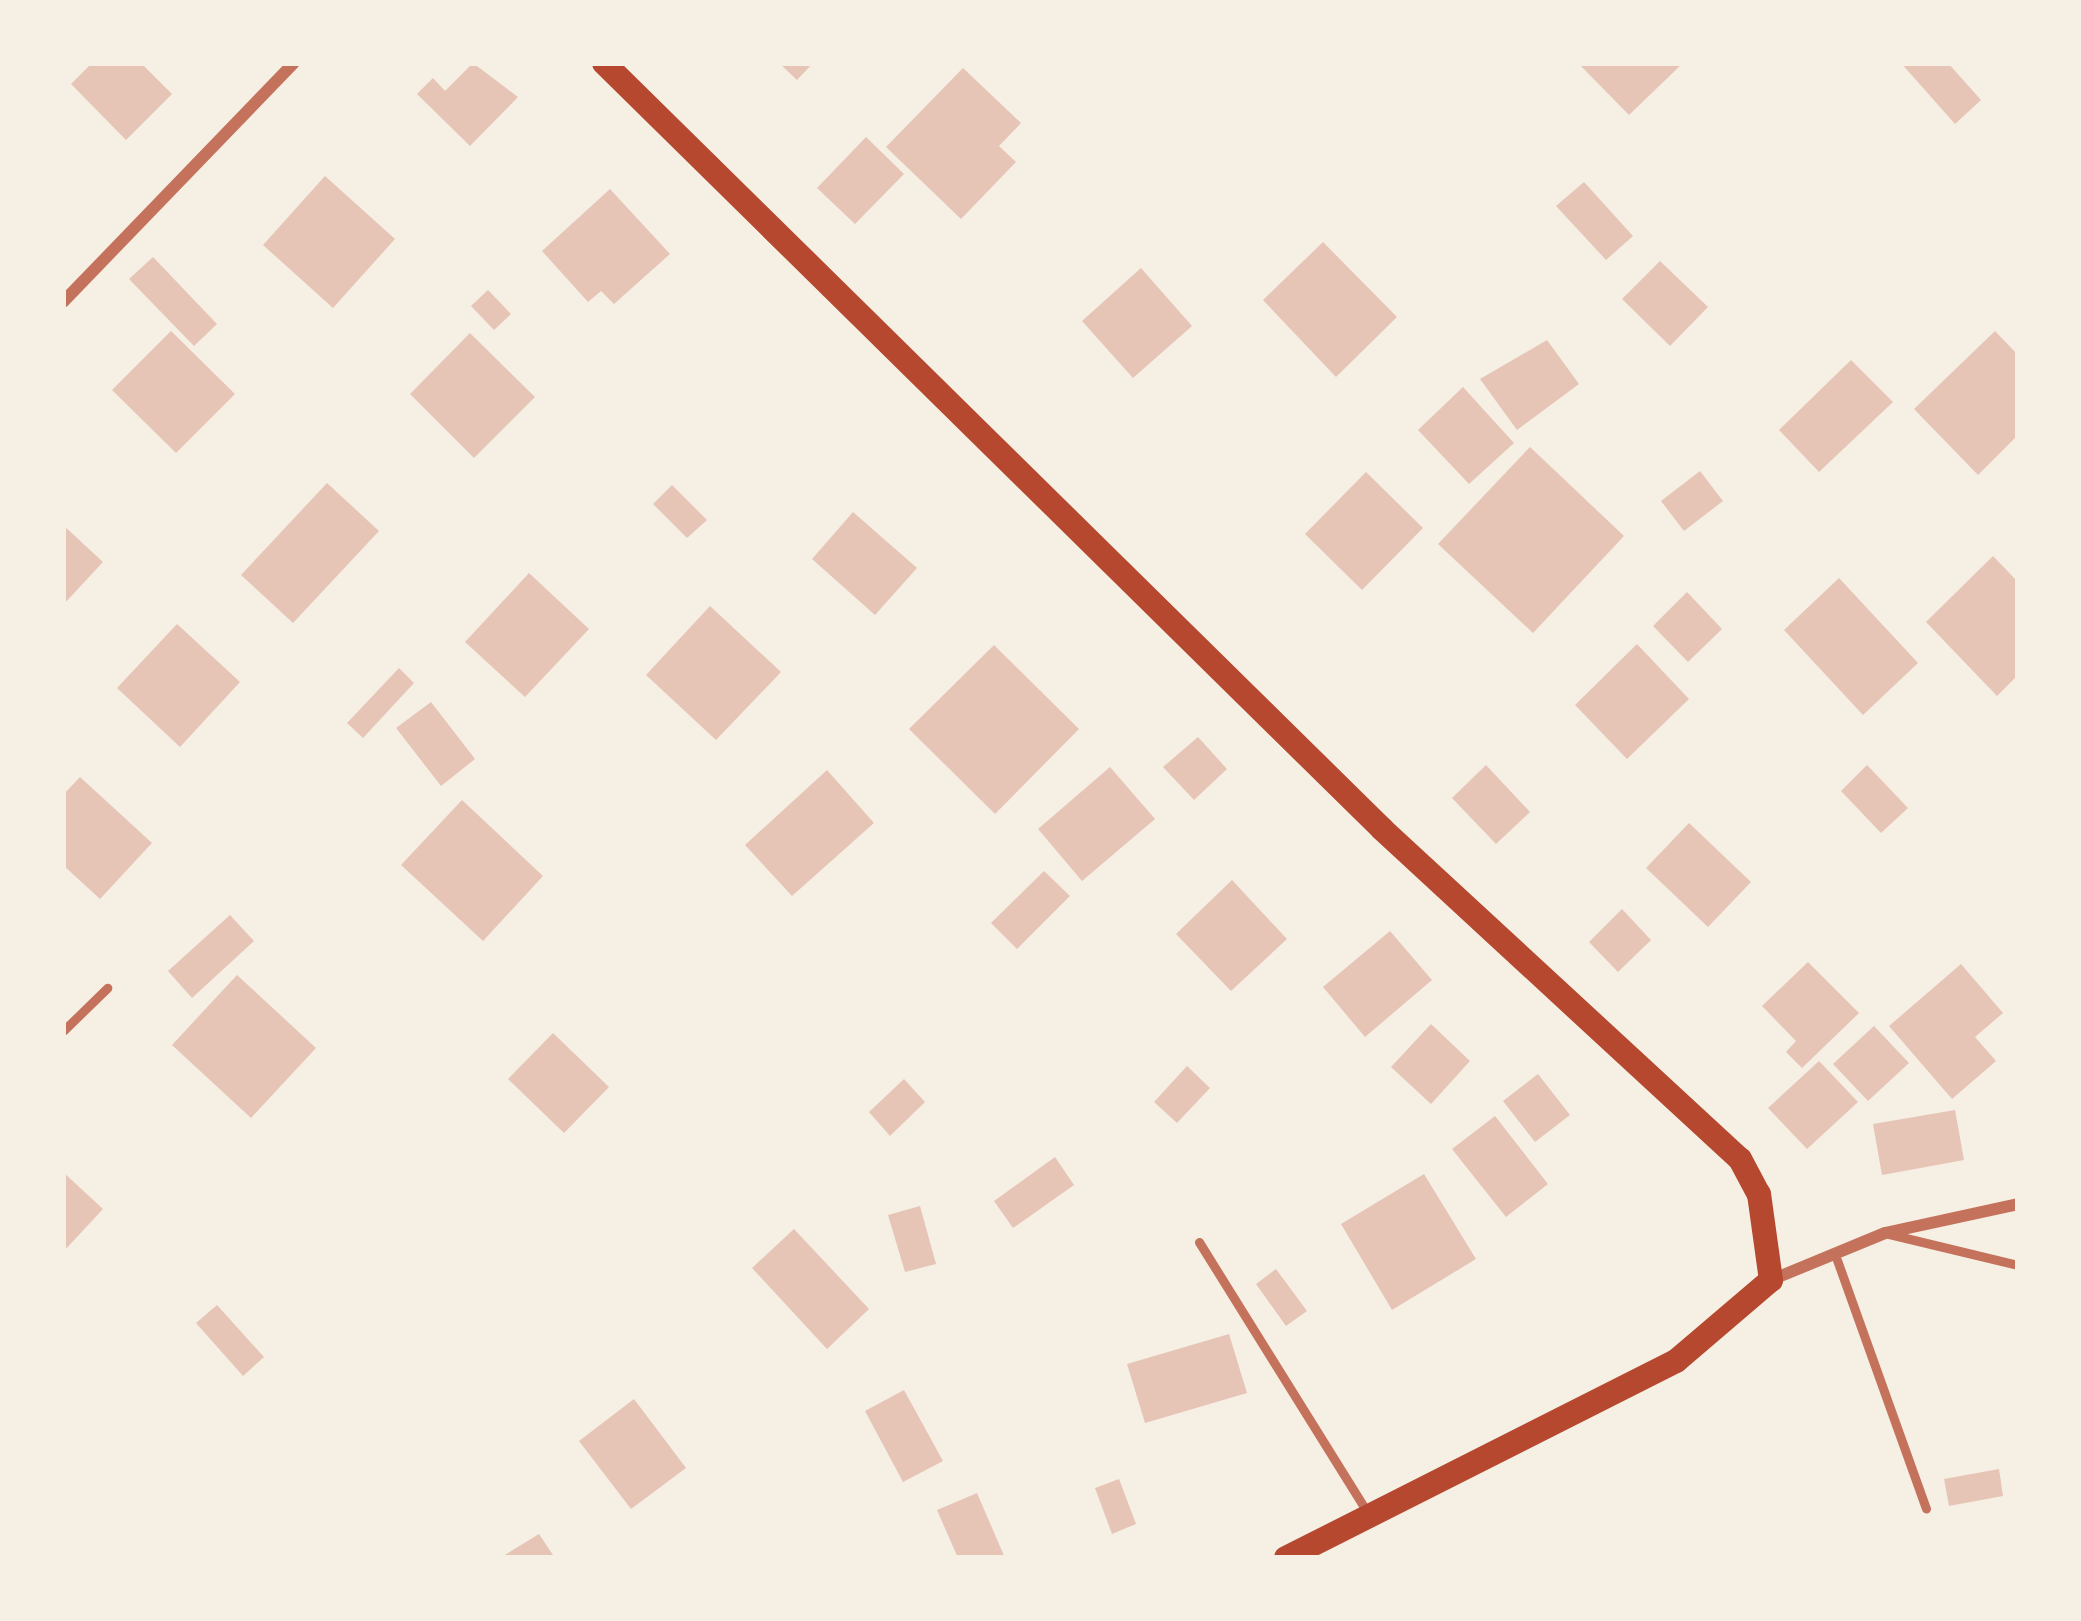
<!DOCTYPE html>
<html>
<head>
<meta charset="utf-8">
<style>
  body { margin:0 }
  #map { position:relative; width:2081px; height:1621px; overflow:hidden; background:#f6efe4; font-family:"Fira Sans",sans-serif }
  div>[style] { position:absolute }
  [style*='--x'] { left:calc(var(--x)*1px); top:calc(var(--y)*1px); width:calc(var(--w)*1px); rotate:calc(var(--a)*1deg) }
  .building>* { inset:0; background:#e6c5b7 }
  .service>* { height:9px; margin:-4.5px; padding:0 4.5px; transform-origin:4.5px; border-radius:4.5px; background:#c5725c }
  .minor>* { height:12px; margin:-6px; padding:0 6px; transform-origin:6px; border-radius:6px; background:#c5725c }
  .secondary>* { height:24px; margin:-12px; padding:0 12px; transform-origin:12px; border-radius:12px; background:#b5482f }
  span { translate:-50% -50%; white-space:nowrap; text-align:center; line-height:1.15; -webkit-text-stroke:9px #f6efe4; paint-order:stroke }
  .frame { position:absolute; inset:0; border:66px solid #f6efe4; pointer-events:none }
</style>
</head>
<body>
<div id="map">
  <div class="building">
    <i style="clip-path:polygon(92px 63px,141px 63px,172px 94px,126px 140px,71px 84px)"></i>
    <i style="clip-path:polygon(473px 63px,518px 97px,470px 146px,417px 94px,433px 78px,445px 91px)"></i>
    <i style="clip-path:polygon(779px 63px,813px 63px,797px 80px)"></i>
    <i style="clip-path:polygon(1578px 63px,1683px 63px,1629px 115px)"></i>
    <i style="clip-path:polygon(1901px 63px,1948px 63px,1981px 100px,1955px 124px)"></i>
    <i style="clip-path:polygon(963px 68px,1021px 123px,999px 146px,1016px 162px,961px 219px,886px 147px)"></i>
    <i style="clip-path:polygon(866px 137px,904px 174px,855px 224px,817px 188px)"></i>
    <i style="clip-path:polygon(325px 176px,395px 239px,333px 308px,263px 245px)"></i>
    <i style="clip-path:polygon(1584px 182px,1633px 236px,1606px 260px,1556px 206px)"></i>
    <i style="clip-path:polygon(610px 189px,670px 254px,614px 304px,601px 291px,588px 302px,542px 251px)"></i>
    <i style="clip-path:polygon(1323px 242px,1397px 317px,1336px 377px,1263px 300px)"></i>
    <i style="clip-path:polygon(153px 257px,217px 324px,194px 346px,129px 279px)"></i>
    <i style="clip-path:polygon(1660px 261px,1708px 307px,1670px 346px,1622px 299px)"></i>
    <i style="clip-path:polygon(1141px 268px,1192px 326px,1133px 378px,1082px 321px)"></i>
    <i style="clip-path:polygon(488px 290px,511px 314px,494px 330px,471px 306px)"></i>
    <i style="clip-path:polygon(171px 331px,235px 394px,176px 453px,112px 390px)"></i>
    <i style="clip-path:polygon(1995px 331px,2018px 355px,2018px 435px,1978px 475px,1914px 409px)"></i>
    <i style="clip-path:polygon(470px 333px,535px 397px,474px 458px,410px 394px)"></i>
    <i style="clip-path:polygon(1547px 340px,1579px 384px,1517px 430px,1480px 379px)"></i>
    <i style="clip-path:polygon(1851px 360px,1893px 402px,1819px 472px,1779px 430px)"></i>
    <i style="clip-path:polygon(1463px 387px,1514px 443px,1469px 484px,1418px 430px)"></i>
    <i style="clip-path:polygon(1530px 447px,1624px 536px,1533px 633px,1438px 544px)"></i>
    <i style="clip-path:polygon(1700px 471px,1723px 501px,1684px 531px,1661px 501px)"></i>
    <i style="clip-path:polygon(1366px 472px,1423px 528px,1362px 590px,1305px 534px)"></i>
    <i style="clip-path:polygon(327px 483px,379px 531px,293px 623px,241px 575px)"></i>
    <i style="clip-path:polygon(672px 485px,707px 520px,687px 538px,653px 504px)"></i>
    <i style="clip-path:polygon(853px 512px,917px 568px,875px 615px,812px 559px)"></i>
    <i style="clip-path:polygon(63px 525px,103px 562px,63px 605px)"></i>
    <i style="clip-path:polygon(1993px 556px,2018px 582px,2018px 675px,1997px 696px,1926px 622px)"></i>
    <i style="clip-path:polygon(529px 573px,589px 629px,525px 697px,465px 642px)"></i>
    <i style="clip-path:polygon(1839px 578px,1918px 663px,1863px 715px,1784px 630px)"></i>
    <i style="clip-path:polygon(1687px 592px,1722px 629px,1688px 662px,1653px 626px)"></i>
    <i style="clip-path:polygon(710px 606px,781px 672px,716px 740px,646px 675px)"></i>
    <i style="clip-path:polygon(177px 624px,240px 682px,180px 747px,117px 688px)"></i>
    <i style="clip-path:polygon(1637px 644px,1689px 699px,1627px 759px,1575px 705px)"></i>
    <i style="clip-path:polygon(994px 645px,1079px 729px,995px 814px,909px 729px)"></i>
    <i style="clip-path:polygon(399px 668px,414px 683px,363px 738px,347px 723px)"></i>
    <i style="clip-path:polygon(431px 702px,475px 759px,441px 786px,396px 728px)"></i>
    <i style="clip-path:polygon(1198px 737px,1227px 769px,1194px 800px,1163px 767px)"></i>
    <i style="clip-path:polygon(1486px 765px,1530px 812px,1496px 844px,1452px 798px)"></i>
    <i style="clip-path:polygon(1867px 765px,1908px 808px,1881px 833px,1841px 791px)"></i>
    <i style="clip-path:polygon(1110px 767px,1155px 819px,1082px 881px,1038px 829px)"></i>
    <i style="clip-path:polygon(827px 770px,874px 823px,792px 896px,745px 845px)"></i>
    <i style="clip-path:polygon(80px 777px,152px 843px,100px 899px,63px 865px,63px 795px)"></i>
    <i style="clip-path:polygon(462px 800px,543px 876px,483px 941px,401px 865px)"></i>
    <i style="clip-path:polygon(1689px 823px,1751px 882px,1708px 927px,1646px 868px)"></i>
    <i style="clip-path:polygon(1044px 871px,1070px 896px,1017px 949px,991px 923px)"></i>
    <i style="clip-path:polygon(1232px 880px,1287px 939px,1231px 991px,1176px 934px)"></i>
    <i style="clip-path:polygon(1622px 909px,1651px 940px,1618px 972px,1589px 942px)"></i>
    <i style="clip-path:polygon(230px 915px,254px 941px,192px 998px,168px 971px)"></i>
    <i style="clip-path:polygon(1390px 931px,1432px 980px,1365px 1037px,1323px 987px)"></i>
    <i style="clip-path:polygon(1808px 962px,1859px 1013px,1802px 1068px,1786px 1052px,1796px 1041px,1762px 1006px)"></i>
    <i style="clip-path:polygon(1961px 964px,2003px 1013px,1975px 1037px,1996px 1061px,1952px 1099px,1889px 1026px)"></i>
    <i style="clip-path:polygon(237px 975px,316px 1048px,251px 1118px,172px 1045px)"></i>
    <i style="clip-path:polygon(1431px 1024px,1470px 1061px,1431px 1104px,1391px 1067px)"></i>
    <i style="clip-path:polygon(1874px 1026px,1909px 1063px,1868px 1101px,1833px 1064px)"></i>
    <i style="clip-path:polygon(553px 1033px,609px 1087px,564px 1133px,508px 1079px)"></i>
    <i style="clip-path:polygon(1819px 1061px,1858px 1102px,1807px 1149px,1768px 1108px)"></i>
    <i style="clip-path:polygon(1187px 1066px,1210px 1088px,1177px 1123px,1154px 1102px)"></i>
    <i style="clip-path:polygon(1538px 1074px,1570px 1115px,1535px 1142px,1503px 1101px)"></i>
    <i style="clip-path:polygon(904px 1079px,925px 1102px,890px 1136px,869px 1112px)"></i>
    <i style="clip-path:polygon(1955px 1110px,1964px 1160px,1882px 1175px,1873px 1124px)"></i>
    <i style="clip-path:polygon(1495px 1116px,1548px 1184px,1506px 1217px,1452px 1149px)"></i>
    <i style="clip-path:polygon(1055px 1157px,1074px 1185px,1013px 1228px,994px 1201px)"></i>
    <i style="clip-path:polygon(63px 1172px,103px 1209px,63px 1252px)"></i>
    <i style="clip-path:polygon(1424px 1174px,1476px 1259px,1392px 1310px,1341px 1224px)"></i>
    <i style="clip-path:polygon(920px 1206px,936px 1264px,905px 1272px,888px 1215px)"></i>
    <i style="clip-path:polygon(794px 1229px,869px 1309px,827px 1349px,752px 1268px)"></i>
    <i style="clip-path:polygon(1276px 1269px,1307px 1311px,1286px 1326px,1256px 1284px)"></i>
    <i style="clip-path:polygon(217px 1305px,264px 1357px,243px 1376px,196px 1323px)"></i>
    <i style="clip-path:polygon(1229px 1334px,1247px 1393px,1145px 1423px,1127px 1364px)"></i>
    <i style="clip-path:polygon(904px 1390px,943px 1461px,903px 1482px,865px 1411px)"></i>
    <i style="clip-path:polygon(634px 1399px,686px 1468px,631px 1509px,579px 1441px)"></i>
    <i style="clip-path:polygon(1999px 1469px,2003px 1496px,1949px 1506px,1944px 1479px)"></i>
    <i style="clip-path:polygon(1119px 1479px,1136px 1524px,1112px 1534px,1095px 1488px)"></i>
    <i style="clip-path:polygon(977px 1493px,1005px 1558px,958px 1558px,937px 1510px)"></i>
    <i style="clip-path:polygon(539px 1534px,555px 1558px,500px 1558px)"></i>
  </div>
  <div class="service">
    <i style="--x:63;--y:1031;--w:62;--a:-44.3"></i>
    <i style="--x:1889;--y:1234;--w:133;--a:13.5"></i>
    <i style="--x:1199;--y:1242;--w:318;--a:58.1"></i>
    <i style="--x:1837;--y:1260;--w:264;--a:70.3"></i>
  </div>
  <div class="minor">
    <i style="--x:63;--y:302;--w:332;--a:-46"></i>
    <i style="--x:1771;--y:1280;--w:123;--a:-22.4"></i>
    <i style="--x:1885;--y:1233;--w:136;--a:-12.3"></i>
  </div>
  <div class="secondary">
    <i style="--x:604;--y:63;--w:1092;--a:44.55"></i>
    <i style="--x:1382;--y:829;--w:487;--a:42.7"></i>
    <i style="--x:1740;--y:1159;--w:40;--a:62"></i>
    <i style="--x:1759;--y:1194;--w:87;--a:82.1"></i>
    <i style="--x:1771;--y:1280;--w:125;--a:139.5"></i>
    <i style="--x:1676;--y:1361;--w:437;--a:153.2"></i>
  </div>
  <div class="frame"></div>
</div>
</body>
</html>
